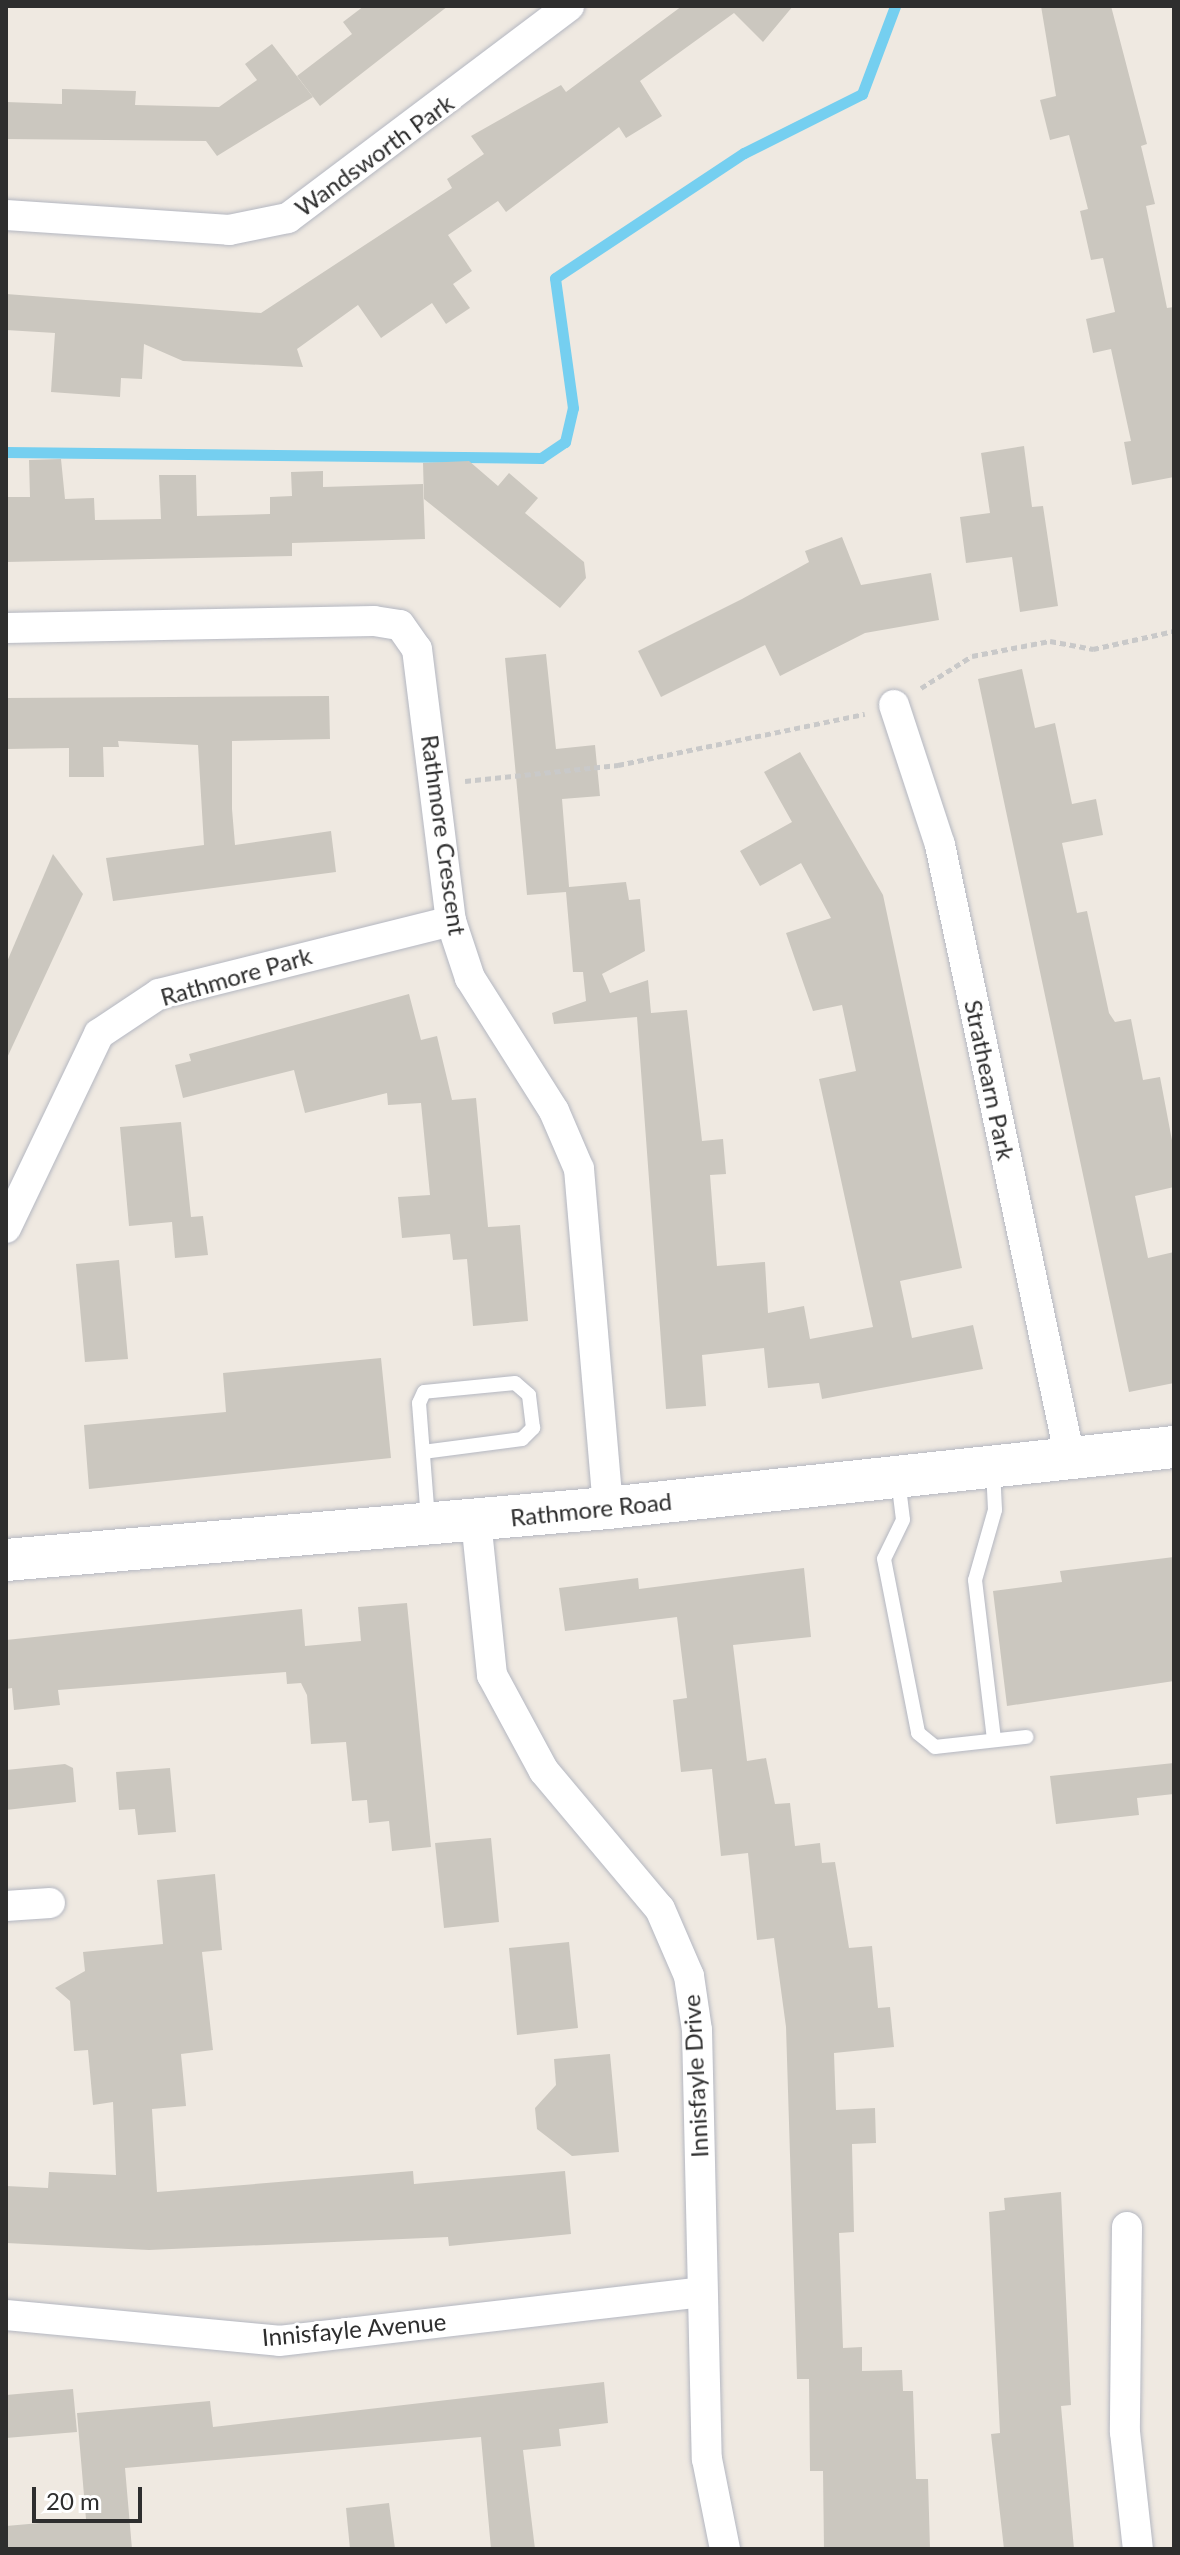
<!DOCTYPE html>
<html>
<head>
<meta charset="utf-8">
<style>
  body { margin:0 }
  #map { position:relative; width:1180px; height:2555px; overflow:hidden; background:#efe9e1; font-family:Lato,sans-serif }
  div>[style] { position:absolute }
  [style*='--x'] { left:calc(var(--x)*1px); top:calc(var(--y)*1px); width:calc(var(--w)*1px); rotate:calc(var(--a)*1deg) }
  .stream>* { height:11px; margin:-5.5px; padding:0 5.5px; transform-origin:5.5px; border-radius:5.5px; background:#75cff0 }
  .building>* { inset:0; background:#cbc7bf }
  .path>* { height:5px; margin-top:-2.5px; transform-origin:0; background:repeating-linear-gradient(90deg,#c9c9c9 0 6px,transparent 0 10px) }
  .roads { filter:drop-shadow(0 0 2px #b4b7c1) drop-shadow(0 0 2px #b4b7c1) }
  .lane>* { height:14px; margin:-7px; padding:0 7px; transform-origin:7px; border-radius:7px; background:#fff }
  .street>* { height:30px; margin:-15px; padding:0 15px; transform-origin:15px; border-radius:15px; background:#fff }
  .secondary>* { height:42px; margin:-21px; padding:0 21px; transform-origin:21px; border-radius:21px; background:#fff }
  span { translate:-50% -50%; white-space:nowrap; text-align:center; line-height:1.15; -webkit-text-stroke:6px #fff; paint-order:stroke }
  .street-label { font-size:24px; color:#2e2e2e }
  .frame { position:absolute; inset:0; border:8px solid #2e2e2e; pointer-events:none }
  .scale { position:absolute; left:32px; top:2487px; width:110px; height:36px; box-sizing:border-box; border:4px solid #2e2e2e; border-top:0; padding-left:10px; font-size:24px; line-height:28px; white-space:nowrap; color:#2e2e2e; -webkit-text-stroke:6px #fff; paint-order:stroke }
</style>
</head>
<body>
<div id="map">
  <div class="stream">
    <i style="--x:6;--y:452;--w:535;--a:0.64"></i>
    <i style="--x:541;--y:458;--w:29;--a:-34"></i>
    <i style="--x:565;--y:442;--w:35;--a:-77"></i>
    <i style="--x:573;--y:408;--w:131;--a:-97.9"></i>
    <i style="--x:555;--y:278;--w:227;--a:-33.5"></i>
    <i style="--x:744;--y:153;--w:132;--a:-26.6"></i>
    <i style="--x:862;--y:94;--w:94;--a:-69.4"></i>
  </div>
  <div class="building">
    <i style="clip-path:polygon(364px 6px,448px 6px,320px 106px,297px 76px,352px 34px,343px 22px)"></i>
    <i style="clip-path:polygon(682px 6px,793px 6px,763px 42px,734px 13px,640px 81px,662px 116px,626px 138px,619px 127px,506px 212px,498px 201px,448px 235px,472px 271px,453px 284px,470px 308px,446px 324px,432px 303px,381px 338px,358px 305px,297px 349px,303px 367px,183px 361px,144px 344px,142px 379px,121px 378px,120px 397px,51px 392px,55px 333px,6px 330px,6px 294px,261px 313px,452px 188px,447px 179px,484px 154px,471px 136px,561px 85px,566px 92px)"></i>
    <i style="clip-path:polygon(1041px 6px,1111px 6px,1147px 144px,1141px 146px,1155px 204px,1146px 206px,1167px 308px,1174px 307px,1174px 477px,1132px 485px,1124px 442px,1131px 441px,1111px 349px,1093px 353px,1086px 319px,1115px 312px,1103px 258px,1091px 260px,1080px 211px,1088px 209px,1069px 135px,1050px 140px,1040px 100px,1056px 96px)"></i>
    <i style="clip-path:polygon(272px 44px,313px 97px,217px 156px,206px 141px,6px 139px,6px 102px,62px 104px,62px 89px,136px 91px,135px 105px,219px 107px,257px 80px,245px 64px)"></i>
    <i style="clip-path:polygon(1024px 446px,1032px 507px,1043px 506px,1058px 606px,1020px 612px,1012px 557px,966px 563px,960px 517px,990px 513px,981px 453px)"></i>
    <i style="clip-path:polygon(61px 459px,65px 499px,94px 498px,95px 520px,161px 519px,159px 475px,196px 475px,197px 516px,270px 514px,270px 497px,292px 496px,291px 472px,323px 471px,323px 487px,423px 484px,425px 539px,292px 543px,292px 556px,6px 562px,6px 497px,30px 497px,29px 460px)"></i>
    <i style="clip-path:polygon(469px 461px,498px 486px,509px 473px,538px 498px,525px 513px,584px 562px,586px 578px,560px 608px,424px 499px,423px 463px)"></i>
    <i style="clip-path:polygon(842px 537px,861px 585px,931px 573px,939px 620px,865px 633px,780px 676px,765px 645px,661px 697px,638px 651px,742px 599px,809px 562px,805px 551px)"></i>
    <i style="clip-path:polygon(546px 654px,556px 749px,595px 745px,600px 796px,562px 799px,569px 887px,626px 882px,629px 900px,640px 899px,645px 951px,602px 974px,610px 993px,648px 980px,651px 1013px,687px 1010px,702px 1141px,723px 1139px,726px 1174px,710px 1175px,717px 1266px,765px 1262px,768px 1313px,804px 1306px,810px 1339px,873px 1327px,819px 1079px,856px 1071px,842px 1005px,813px 1011px,786px 933px,831px 918px,801px 863px,760px 886px,740px 851px,792px 822px,764px 772px,800px 752px,883px 895px,962px 1268px,900px 1281px,912px 1338px,973px 1325px,983px 1369px,822px 1399px,819px 1383px,768px 1388px,764px 1348px,702px 1355px,706px 1406px,666px 1409px,637px 1017px,554px 1024px,552px 1013px,586px 1001px,583px 972px,573px 972px,566px 892px,527px 895px,505px 658px)"></i>
    <i style="clip-path:polygon(1022px 669px,1035px 728px,1055px 723px,1072px 804px,1096px 799px,1103px 835px,1062px 843px,1077px 913px,1087px 911px,1109px 1013px,1115px 1022px,1131px 1019px,1143px 1080px,1160px 1077px,1174px 1151px,1174px 1187px,1135px 1196px,1148px 1258px,1174px 1252px,1174px 1383px,1129px 1392px,978px 679px)"></i>
    <i style="clip-path:polygon(329px 696px,330px 739px,232px 741px,232px 809px,235px 845px,331px 831px,336px 872px,113px 901px,106px 858px,204px 845px,198px 745px,118px 741px,119px 747px,103px 747px,104px 777px,69px 777px,69px 748px,6px 749px,6px 698px)"></i>
    <i style="clip-path:polygon(53px 854px,83px 894px,6px 1060px,6px 964px)"></i>
    <i style="clip-path:polygon(409px 994px,421px 1040px,437px 1036px,452px 1100px,476px 1098px,488px 1227px,520px 1225px,528px 1321px,473px 1326px,467px 1259px,453px 1260px,450px 1234px,402px 1238px,398px 1197px,430px 1195px,421px 1103px,388px 1105px,387px 1093px,305px 1113px,294px 1070px,183px 1098px,175px 1065px,191px 1061px,189px 1054px)"></i>
    <i style="clip-path:polygon(181px 1122px,191px 1217px,203px 1216px,208px 1255px,175px 1258px,172px 1222px,129px 1226px,120px 1127px)"></i>
    <i style="clip-path:polygon(119px 1260px,128px 1359px,85px 1362px,76px 1264px)"></i>
    <i style="clip-path:polygon(381px 1358px,391px 1458px,89px 1489px,84px 1425px,226px 1412px,223px 1373px)"></i>
    <i style="clip-path:polygon(1174px 1557px,1174px 1681px,1007px 1706px,993px 1591px,1062px 1582px,1060px 1571px)"></i>
    <i style="clip-path:polygon(804px 1568px,811px 1637px,733px 1645px,747px 1761px,766px 1758px,775px 1804px,790px 1803px,795px 1846px,820px 1843px,822px 1863px,835px 1862px,849px 1948px,872px 1946px,878px 2008px,890px 2007px,894px 2047px,834px 2053px,836px 2110px,875px 2108px,876px 2143px,852px 2144px,854px 2232px,839px 2233px,843px 2348px,862px 2347px,862px 2371px,902px 2370px,903px 2391px,913px 2391px,916px 2479px,928px 2479px,930px 2549px,824px 2549px,823px 2471px,810px 2471px,809px 2379px,797px 2379px,786px 2027px,774px 1938px,757px 1940px,748px 1853px,721px 1856px,712px 1769px,681px 1772px,673px 1700px,687px 1698px,677px 1617px,565px 1631px,559px 1588px,638px 1578px,639px 1589px)"></i>
    <i style="clip-path:polygon(407px 1603px,431px 1847px,392px 1851px,389px 1821px,369px 1823px,367px 1800px,352px 1801px,346px 1742px,311px 1744px,307px 1695px,301px 1683px,287px 1684px,286px 1672px,58px 1690px,60px 1705px,14px 1710px,12px 1688px,6px 1689px,6px 1640px,302px 1609px,305px 1646px,361px 1641px,358px 1607px)"></i>
    <i style="clip-path:polygon(1174px 1763px,1174px 1794px,1137px 1798px,1139px 1815px,1056px 1824px,1050px 1776px)"></i>
    <i style="clip-path:polygon(65px 1764px,73px 1768px,76px 1802px,6px 1810px,6px 1770px)"></i>
    <i style="clip-path:polygon(170px 1768px,176px 1832px,138px 1835px,135px 1809px,119px 1810px,116px 1772px)"></i>
    <i style="clip-path:polygon(491px 1838px,499px 1922px,444px 1928px,435px 1843px)"></i>
    <i style="clip-path:polygon(215px 1874px,222px 1950px,202px 1952px,213px 2050px,181px 2054px,186px 2106px,152px 2109px,157px 2192px,413px 2171px,414px 2184px,565px 2171px,571px 2234px,449px 2246px,448px 2237px,149px 2250px,6px 2243px,6px 2186px,48px 2188px,49px 2172px,116px 2175px,113px 2102px,93px 2105px,88px 2050px,74px 2051px,70px 2001px,55px 1988px,85px 1971px,83px 1952px,163px 1944px,157px 1880px)"></i>
    <i style="clip-path:polygon(569px 1942px,578px 2028px,517px 2035px,509px 1948px)"></i>
    <i style="clip-path:polygon(610px 2054px,619px 2152px,572px 2156px,537px 2129px,535px 2108px,556px 2085px,554px 2059px)"></i>
    <i style="clip-path:polygon(1061px 2192px,1071px 2405px,1061px 2406px,1074px 2549px,1004px 2549px,991px 2434px,1000px 2433px,989px 2212px,1005px 2210px,1004px 2198px)"></i>
    <i style="clip-path:polygon(604px 2382px,608px 2423px,559px 2429px,561px 2446px,523px 2450px,535px 2549px,491px 2549px,481px 2437px,125px 2468px,132px 2549px,6px 2549px,6px 2526px,86px 2519px,77px 2413px,210px 2401px,213px 2427px)"></i>
    <i style="clip-path:polygon(73px 2389px,77px 2432px,6px 2438px,6px 2395px)"></i>
    <i style="clip-path:polygon(389px 2503px,395px 2549px,350px 2549px,346px 2508px)"></i>
  </div>
  <div class="path">
    <i style="--x:921;--y:688;--w:60;--a:-32.1"></i>
    <i style="--x:972;--y:656;--w:79;--a:-10.9"></i>
    <i style="--x:1050;--y:641;--w:44;--a:10.5"></i>
    <i style="--x:1093;--y:649;--w:83;--a:-12.5"></i>
    <i style="--x:465;--y:781;--w:154;--a:-6"></i>
    <i style="--x:618;--y:765;--w:252;--a:-11.7"></i>
  </div>
  <div class="roads">
    <div class="lane">
      <i style="--x:423;--y:1452;--w:100;--a:-7.5"></i>
      <i style="--x:522;--y:1439;--w:16;--a:-45"></i>
      <i style="--x:533;--y:1428;--w:33;--a:-97"></i>
      <i style="--x:529;--y:1395;--w:18;--a:-139"></i>
      <i style="--x:515;--y:1383;--w:91;--a:174.4"></i>
      <i style="--x:424;--y:1392;--w:12;--a:114"></i>
      <i style="--x:419;--y:1403;--w:117;--a:85.6"></i>
      <i style="--x:993;--y:1469;--w:41;--a:87.2"></i>
      <i style="--x:995;--y:1510;--w:73;--a:105.9"></i>
      <i style="--x:975;--y:1580;--w:161;--a:83.2"></i>
      <i style="--x:898;--y:1479;--w:41;--a:83"></i>
      <i style="--x:903;--y:1520;--w:43;--a:116"></i>
      <i style="--x:884;--y:1559;--w:177;--a:78.9"></i>
      <i style="--x:918;--y:1733;--w:22;--a:39"></i>
      <i style="--x:935;--y:1747;--w:92;--a:-6.3"></i>
    </div>
    <div class="street">
      <i style="--x:6;--y:215;--w:224;--a:3.8"></i>
      <i style="--x:229;--y:230;--w:60;--a:-11.5"></i>
      <i style="--x:288;--y:218;--w:352;--a:-37"></i>
      <i style="--x:6;--y:628;--w:368;--a:-1.1"></i>
      <i style="--x:374;--y:621;--w:26;--a:9"></i>
      <i style="--x:400;--y:625;--w:29;--a:55"></i>
      <i style="--x:417;--y:649;--w:274;--a:82.9"></i>
      <i style="--x:451;--y:921;--w:60;--a:71.6"></i>
      <i style="--x:470;--y:978;--w:157;--a:57.7"></i>
      <i style="--x:554;--y:1111;--w:63;--a:66.7"></i>
      <i style="--x:579;--y:1169;--w:340;--a:85.1"></i>
      <i style="--x:894;--y:705;--w:147;--a:71.8"></i>
      <i style="--x:940;--y:845;--w:627;--a:78.03"></i>
      <i style="--x:6;--y:1228;--w:215;--a:-64.4"></i>
      <i style="--x:99;--y:1034;--w:72;--a:-33.7"></i>
      <i style="--x:159;--y:994;--w:301;--a:-14"></i>
      <i style="--x:476;--y:1520;--w:156;--a:84.1"></i>
      <i style="--x:492;--y:1675;--w:109;--a:61.6"></i>
      <i style="--x:544;--y:1771;--w:180;--a:50"></i>
      <i style="--x:660;--y:1909;--w:73;--a:66.6"></i>
      <i style="--x:689;--y:1976;--w:55;--a:81.6"></i>
      <i style="--x:697;--y:2030;--w:429;--a:88.7"></i>
      <i style="--x:707;--y:2459;--w:92;--a:78.7"></i>
      <i style="--x:6;--y:1906;--w:44;--a:-3.9"></i>
      <i style="--x:1127;--y:2227;--w:205;--a:90.6"></i>
      <i style="--x:1125;--y:2432;--w:118;--a:83.7"></i>
      <i style="--x:6;--y:2315;--w:274;--a:5.4"></i>
      <i style="--x:279;--y:2341;--w:426;--a:-6.6"></i>
    </div>
    <div class="secondary">
      <i style="--x:6;--y:1560;--w:604;--a:-4.94"></i>
      <i style="--x:608;--y:1508;--w:569;--a:-6.15"></i>
    </div>
  </div>
  <div class="street-label">
    <span style="left:374px;top:155px;rotate:-36deg">Wandsworth Park</span>
    <span style="left:444px;top:835px;rotate:82deg">Rathmore Crescent</span>
    <span style="left:236px;top:976px;rotate:-16deg">Rathmore Park</span>
    <span style="left:990px;top:1080px;rotate:78deg">Strathearn Park</span>
    <span style="left:591px;top:1509px;rotate:-6deg">Rathmore Road</span>
    <span style="left:695px;top:2076px;rotate:-93deg">Innisfayle Drive</span>
    <span style="left:354px;top:2329px;rotate:-5deg">Innisfayle Avenue</span>
  </div>
  <div class="frame"></div>
  <div class="scale">20 m</div>
</div>
</body>
</html>
